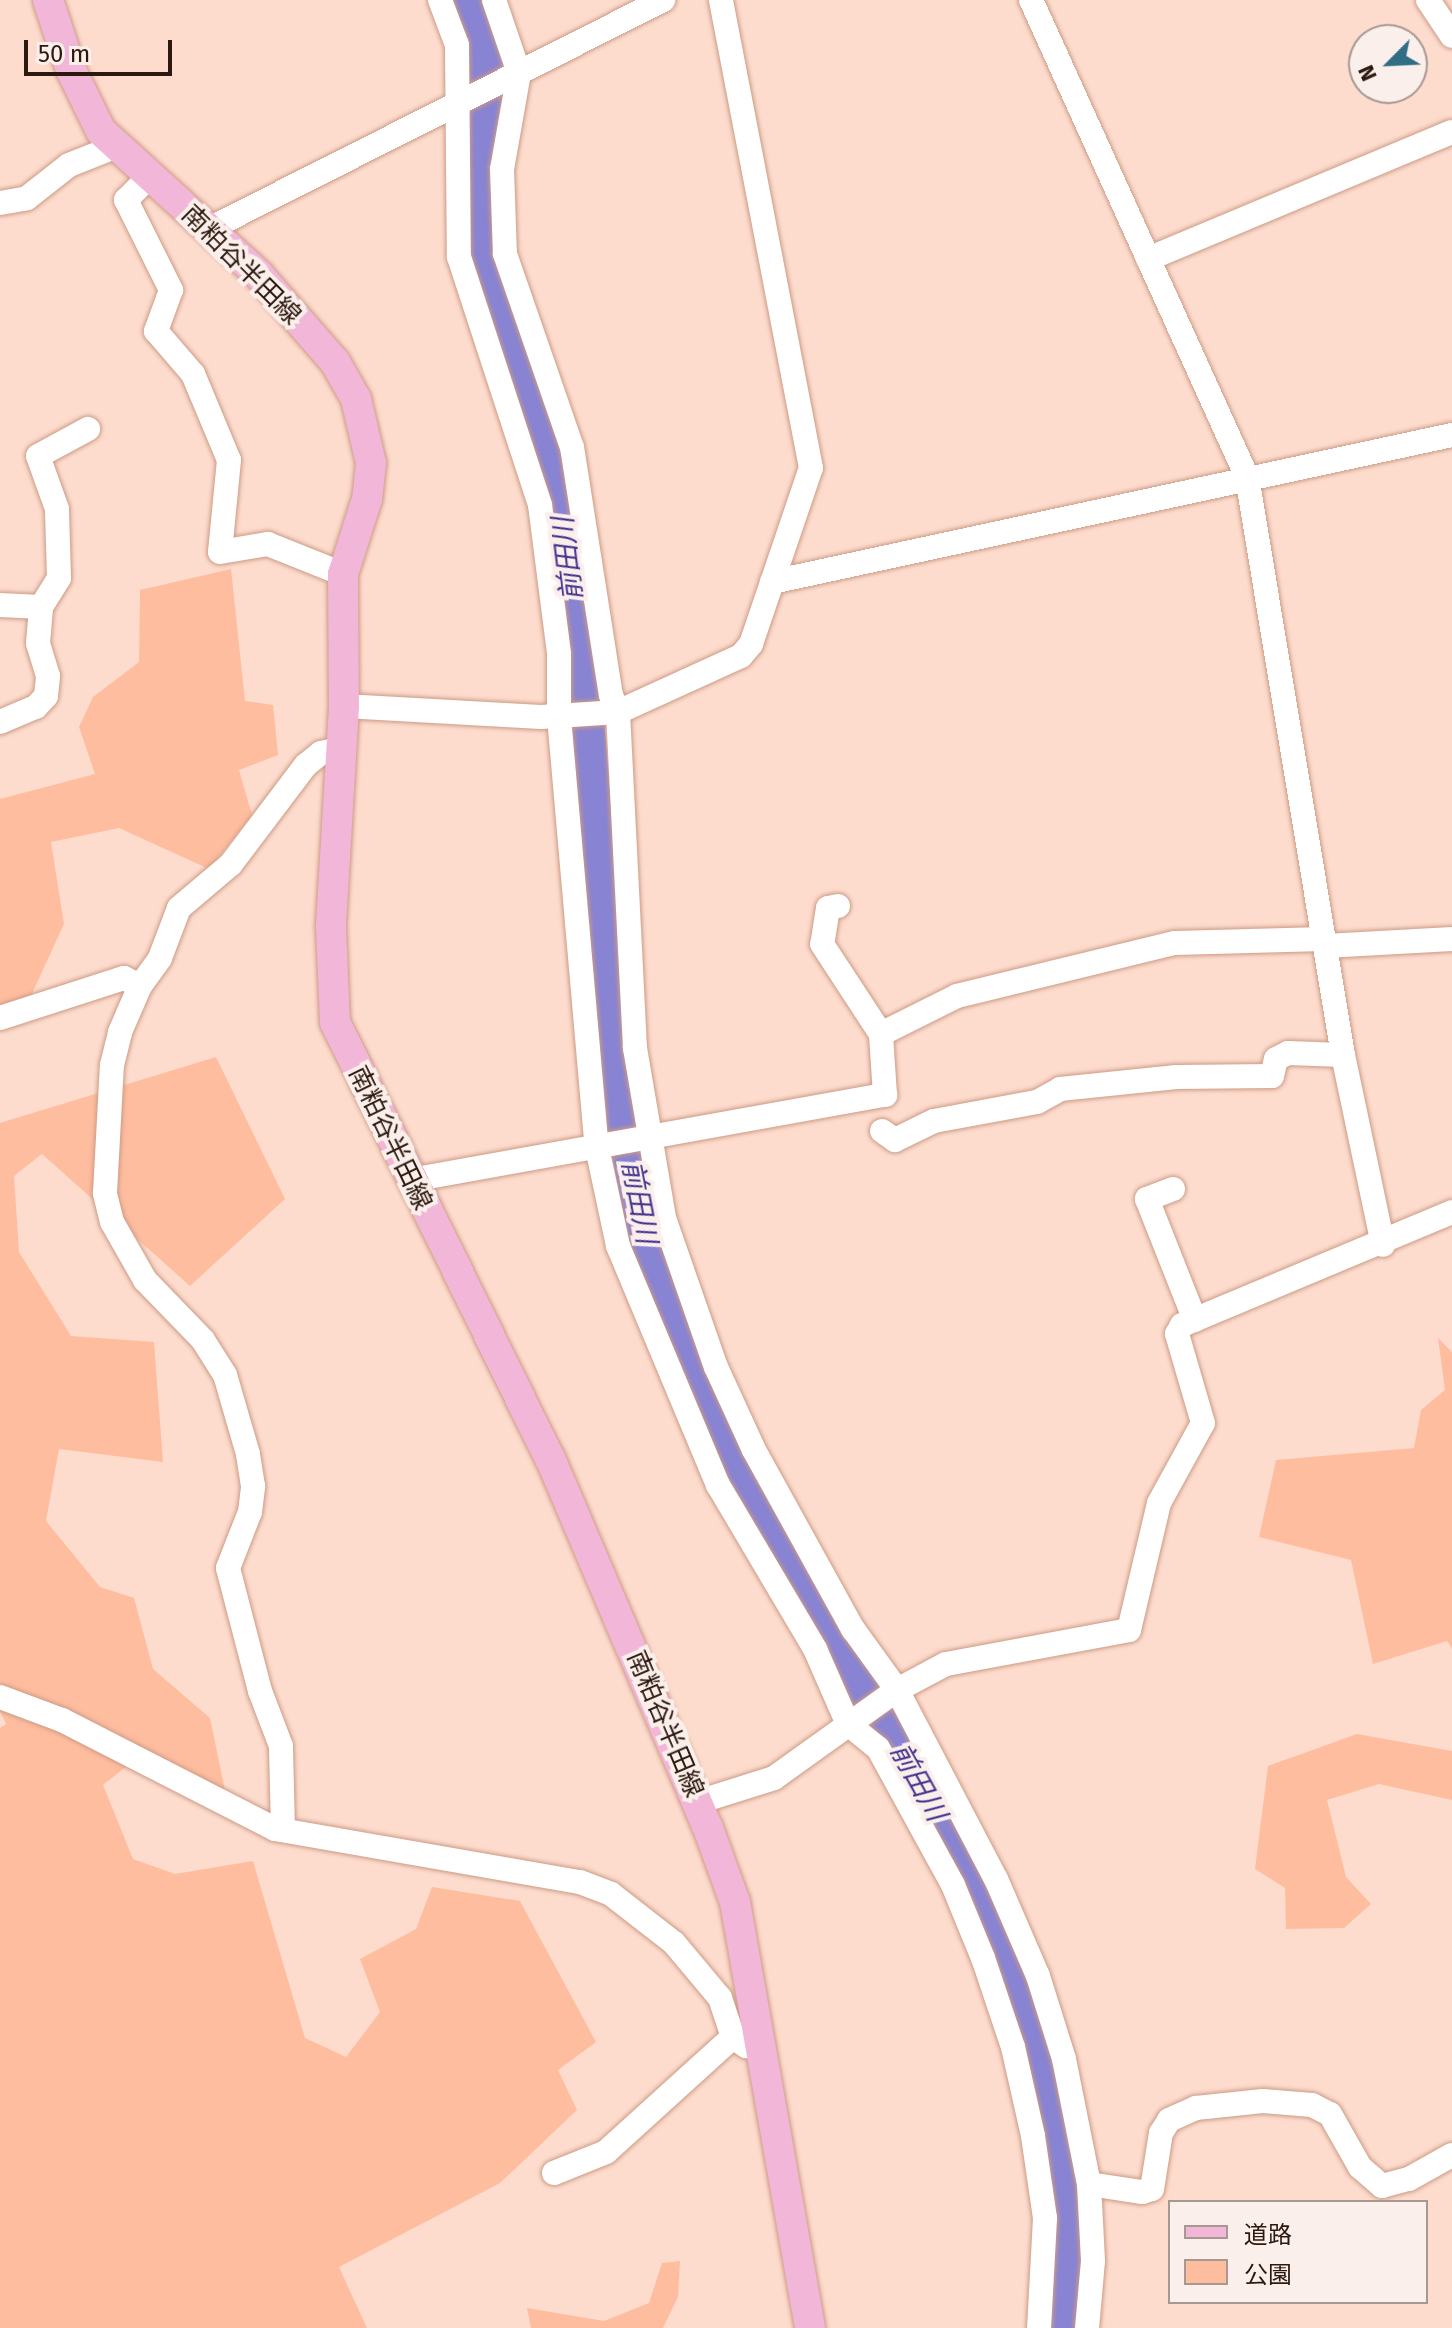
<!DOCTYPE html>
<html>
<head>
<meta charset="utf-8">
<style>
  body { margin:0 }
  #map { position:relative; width:1452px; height:2328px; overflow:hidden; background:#fddcce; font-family:"Fira Sans","Noto Sans JP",sans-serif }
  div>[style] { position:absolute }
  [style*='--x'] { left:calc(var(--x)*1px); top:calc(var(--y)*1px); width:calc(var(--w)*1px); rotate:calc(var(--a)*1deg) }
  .green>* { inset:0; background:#ffbd9f }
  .river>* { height:36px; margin:-18px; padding:0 18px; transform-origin:18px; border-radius:18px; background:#8883d3 }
  .roads { filter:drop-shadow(0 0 2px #cd9b84) drop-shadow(0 0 2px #cd9b84) }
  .minor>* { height:24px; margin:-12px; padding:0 12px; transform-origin:12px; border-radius:12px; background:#fff }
  .major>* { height:30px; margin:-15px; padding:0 15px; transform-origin:15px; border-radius:15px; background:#f1b6d8 }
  span { translate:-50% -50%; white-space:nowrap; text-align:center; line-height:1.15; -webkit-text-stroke:8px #faefea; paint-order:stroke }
  .street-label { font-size:26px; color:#2b180f }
  .water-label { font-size:28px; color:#41308e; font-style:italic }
  .legend { position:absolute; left:1168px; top:2200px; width:260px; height:104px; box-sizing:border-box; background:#faefea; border:2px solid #a79992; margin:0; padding:10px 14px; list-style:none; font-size:24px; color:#2b180f }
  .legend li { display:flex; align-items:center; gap:16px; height:40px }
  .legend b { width:40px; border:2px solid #a79992 }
  .north { position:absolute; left:1348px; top:24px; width:80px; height:80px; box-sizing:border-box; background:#faefea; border:2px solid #a79992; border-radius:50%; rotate:246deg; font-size:22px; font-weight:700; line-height:32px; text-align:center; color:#2b180f }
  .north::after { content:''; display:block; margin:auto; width:28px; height:36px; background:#316e85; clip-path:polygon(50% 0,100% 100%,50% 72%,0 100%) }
  .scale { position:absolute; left:24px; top:40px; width:148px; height:36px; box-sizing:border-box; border:4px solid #2b180f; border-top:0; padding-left:10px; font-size:24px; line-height:28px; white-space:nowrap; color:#2b180f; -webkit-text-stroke:6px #faefea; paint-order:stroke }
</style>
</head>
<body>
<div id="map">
  <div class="green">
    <i style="clip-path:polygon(231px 569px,245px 701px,273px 705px,278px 755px,239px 770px,252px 815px,209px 869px,119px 828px,51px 842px,64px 924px,30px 998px,0 1009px,0 799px,95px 774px,79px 727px,93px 697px,139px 662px,140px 590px)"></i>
    <i style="clip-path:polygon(216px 1057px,285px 1199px,190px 1286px,42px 1154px,14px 1176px,19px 1252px,71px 1336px,154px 1342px,163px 1462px,59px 1449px,46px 1521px,100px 1587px,134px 1598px,153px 1669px,210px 1718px,225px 1791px,142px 1754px,103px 1785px,133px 1859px,175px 1874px,253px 1861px,305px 2038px,346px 2057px,380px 2012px,360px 1959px,416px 1929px,432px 1887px,520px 1901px,596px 2042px,558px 2070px,577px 2110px,500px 2183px,339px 2267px,367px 2328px,0 2328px,0 1728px,6px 1724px,0 1711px,0 1123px)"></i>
    <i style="clip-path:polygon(1438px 1338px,1452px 1352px,1452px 1649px,1447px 1641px,1373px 1664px,1351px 1560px,1259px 1537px,1276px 1460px,1414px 1448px,1421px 1410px,1445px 1390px)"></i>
    <i style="clip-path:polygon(1357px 1734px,1452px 1751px,1452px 1800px,1379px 1784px,1327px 1800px,1346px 1877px,1371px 1904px,1344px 1928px,1286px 1929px,1285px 1888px,1255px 1869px,1268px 1766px)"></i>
    <i style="clip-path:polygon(680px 2261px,678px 2297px,663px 2328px,531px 2328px,527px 2308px,604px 2321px,649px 2303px,662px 2263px)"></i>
  </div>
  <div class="river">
    <i style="--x:469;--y:0;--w:34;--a:63"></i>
    <i style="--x:484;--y:30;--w:72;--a:87.6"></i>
    <i style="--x:487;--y:102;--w:88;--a:96.6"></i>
    <i style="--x:477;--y:189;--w:83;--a:85.2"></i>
    <i style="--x:484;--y:272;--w:187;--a:70"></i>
    <i style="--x:548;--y:448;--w:57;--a:75.7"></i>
    <i style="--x:562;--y:503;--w:226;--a:83.7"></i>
    <i style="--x:587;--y:728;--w:355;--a:85.5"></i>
    <i style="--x:615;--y:1082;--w:190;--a:78.5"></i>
    <i style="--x:653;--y:1268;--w:119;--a:69.9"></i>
    <i style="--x:694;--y:1380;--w:85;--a:64.9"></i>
    <i style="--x:730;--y:1457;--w:231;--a:61.3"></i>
    <i style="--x:841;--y:1660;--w:130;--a:55.7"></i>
    <i style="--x:914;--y:1767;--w:203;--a:64.1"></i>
    <i style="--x:1003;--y:1950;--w:148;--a:71.9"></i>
    <i style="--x:1049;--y:2091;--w:117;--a:79.7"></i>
    <i style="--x:1070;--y:2206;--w:51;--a:86.6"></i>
    <i style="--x:1073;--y:2257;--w:72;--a:98"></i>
  </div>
  <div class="roads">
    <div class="minor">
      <i style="--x:440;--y:0;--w:48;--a:69.3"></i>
      <i style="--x:457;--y:45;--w:212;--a:89.5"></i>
      <i style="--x:459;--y:257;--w:261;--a:71.9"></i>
      <i style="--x:540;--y:505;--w:150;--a:82.7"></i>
      <i style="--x:559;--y:654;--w:63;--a:90"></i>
      <i style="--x:559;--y:717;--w:428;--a:85"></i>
      <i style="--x:596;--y:1143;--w:105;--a:77.9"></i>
      <i style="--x:618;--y:1246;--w:259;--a:67.3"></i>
      <i style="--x:718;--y:1485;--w:191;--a:59.4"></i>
      <i style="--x:815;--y:1649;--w:82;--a:66.3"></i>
      <i style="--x:848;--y:1724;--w:38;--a:39"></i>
      <i style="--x:878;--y:1748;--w:156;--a:61.3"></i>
      <i style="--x:953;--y:1885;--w:79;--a:67.7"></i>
      <i style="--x:983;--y:1958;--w:94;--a:71.4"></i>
      <i style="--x:1013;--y:2047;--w:91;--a:77.3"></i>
      <i style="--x:1033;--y:2136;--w:83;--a:81.7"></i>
      <i style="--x:1045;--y:2218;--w:110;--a:93.1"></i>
      <i style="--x:494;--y:0;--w:77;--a:71.1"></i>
      <i style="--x:519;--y:73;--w:97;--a:100"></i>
      <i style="--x:502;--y:169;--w:85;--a:88"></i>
      <i style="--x:505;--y:254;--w:204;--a:70.9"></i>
      <i style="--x:572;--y:447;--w:251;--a:81.1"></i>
      <i style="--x:611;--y:695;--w:18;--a:68"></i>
      <i style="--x:618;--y:712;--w:336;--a:87.1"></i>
      <i style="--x:635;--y:1048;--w:172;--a:80.3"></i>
      <i style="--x:664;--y:1218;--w:158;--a:70.8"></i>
      <i style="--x:716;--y:1367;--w:91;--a:65.4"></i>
      <i style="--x:754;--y:1450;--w:205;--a:61.1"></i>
      <i style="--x:853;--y:1629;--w:75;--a:54.2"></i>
      <i style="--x:897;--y:1690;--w:213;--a:62.4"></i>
      <i style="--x:996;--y:1879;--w:106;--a:66.6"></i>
      <i style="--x:1038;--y:1976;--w:87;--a:72.6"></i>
      <i style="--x:1064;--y:2059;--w:127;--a:78.7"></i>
      <i style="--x:1089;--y:2184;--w:77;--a:87"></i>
      <i style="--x:1093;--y:2261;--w:67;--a:95.1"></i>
      <i style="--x:1428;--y:0;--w:43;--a:56.3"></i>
      <i style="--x:150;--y:176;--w:34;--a:135"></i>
      <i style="--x:126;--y:200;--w:101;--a:63.4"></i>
      <i style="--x:171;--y:290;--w:44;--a:110.1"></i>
      <i style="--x:156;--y:331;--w:57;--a:49.3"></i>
      <i style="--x:193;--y:374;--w:93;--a:67.3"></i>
      <i style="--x:229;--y:460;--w:92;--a:95.6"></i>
      <i style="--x:220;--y:552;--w:49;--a:-9.5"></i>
      <i style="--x:268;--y:544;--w:81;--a:21.8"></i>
      <i style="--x:0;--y:203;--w:27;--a:-10"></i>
      <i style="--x:27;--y:198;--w:53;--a:-38.2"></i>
      <i style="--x:69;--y:165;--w:52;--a:-21.6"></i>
      <i style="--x:207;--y:230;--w:511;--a:-26.77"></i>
      <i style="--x:1148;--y:259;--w:329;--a:-22.7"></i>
      <i style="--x:772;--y:582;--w:696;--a:-12.2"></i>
      <i style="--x:0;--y:605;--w:41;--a:2.8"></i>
      <i style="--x:41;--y:607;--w:34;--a:-58"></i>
      <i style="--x:59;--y:578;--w:69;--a:-91.7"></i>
      <i style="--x:57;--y:509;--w:56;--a:-109.7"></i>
      <i style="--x:38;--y:456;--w:57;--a:-28.4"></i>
      <i style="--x:344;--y:706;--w:197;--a:3.2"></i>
      <i style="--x:541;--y:717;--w:77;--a:-3.7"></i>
      <i style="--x:618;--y:712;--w:135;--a:-24.5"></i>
      <i style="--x:741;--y:656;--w:16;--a:-50"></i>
      <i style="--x:751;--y:644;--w:186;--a:-71.2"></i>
      <i style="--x:811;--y:468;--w:477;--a:-100.9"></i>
      <i style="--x:0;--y:722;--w:39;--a:-23"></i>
      <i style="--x:36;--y:707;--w:15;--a:-48"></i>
      <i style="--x:46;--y:696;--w:20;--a:-84"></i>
      <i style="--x:48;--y:676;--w:34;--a:-107"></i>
      <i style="--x:38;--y:643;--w:36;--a:-85"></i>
      <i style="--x:838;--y:906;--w:10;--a:169"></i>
      <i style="--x:828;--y:908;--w:36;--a:99"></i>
      <i style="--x:822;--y:944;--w:108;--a:56.8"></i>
      <i style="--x:881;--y:1034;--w:85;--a:-26.6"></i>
      <i style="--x:957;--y:996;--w:224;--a:-13.7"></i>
      <i style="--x:1175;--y:943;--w:149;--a:-1.5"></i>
      <i style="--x:1325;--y:946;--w:127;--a:-3.2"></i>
      <i style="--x:0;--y:1018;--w:130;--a:-17.9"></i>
      <i style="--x:124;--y:978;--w:18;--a:27"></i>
      <i style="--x:1343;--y:1055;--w:194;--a:78.1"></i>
      <i style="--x:882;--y:1131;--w:16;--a:35"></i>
      <i style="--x:895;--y:1140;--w:43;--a:-26"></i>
      <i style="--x:934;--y:1121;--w:105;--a:-10.5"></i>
      <i style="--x:1037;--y:1102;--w:26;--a:-29"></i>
      <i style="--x:1060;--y:1089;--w:117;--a:-5.9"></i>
      <i style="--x:1176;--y:1077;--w:96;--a:-0.6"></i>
      <i style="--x:1272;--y:1076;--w:17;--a:-77"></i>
      <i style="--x:1276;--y:1059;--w:13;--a:-27"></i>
      <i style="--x:1288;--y:1053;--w:55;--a:2.1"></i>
      <i style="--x:1343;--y:1055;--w:586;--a:-99.43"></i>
      <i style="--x:1247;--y:477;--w:524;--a:-114.36"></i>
      <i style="--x:411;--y:1180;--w:482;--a:-10.2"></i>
      <i style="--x:885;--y:1095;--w:61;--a:-93.8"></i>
      <i style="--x:1173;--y:1189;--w:28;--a:159"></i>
      <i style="--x:1147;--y:1199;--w:130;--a:68.4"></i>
      <i style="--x:0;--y:1697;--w:66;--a:20.4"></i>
      <i style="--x:62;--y:1720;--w:239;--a:27.1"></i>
      <i style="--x:275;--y:1829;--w:310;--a:9.9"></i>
      <i style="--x:580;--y:1882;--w:33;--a:21"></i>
      <i style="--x:611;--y:1894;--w:80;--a:37.9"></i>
      <i style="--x:674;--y:1943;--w:72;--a:50.1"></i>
      <i style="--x:720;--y:1998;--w:41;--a:71.6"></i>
      <i style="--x:698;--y:1802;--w:80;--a:-17.5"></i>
      <i style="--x:774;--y:1778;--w:151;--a:-35.6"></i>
      <i style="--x:897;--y:1690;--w:55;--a:-28"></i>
      <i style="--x:946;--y:1664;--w:186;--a:-10.5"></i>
      <i style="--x:1129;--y:1630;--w:130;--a:-76.7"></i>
      <i style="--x:1159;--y:1503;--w:91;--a:-61.2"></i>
      <i style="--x:1203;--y:1423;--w:93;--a:-106.3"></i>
      <i style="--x:1177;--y:1334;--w:10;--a:-61"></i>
      <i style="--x:1182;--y:1325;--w:293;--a:-22.7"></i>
      <i style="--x:283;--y:1830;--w:84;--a:-91.4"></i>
      <i style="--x:281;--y:1746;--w:59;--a:-110.9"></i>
      <i style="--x:260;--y:1691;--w:127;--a:-104.6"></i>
      <i style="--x:228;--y:1568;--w:60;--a:-68.6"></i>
      <i style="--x:250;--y:1512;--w:26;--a:-83"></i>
      <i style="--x:253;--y:1486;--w:32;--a:-99"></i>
      <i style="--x:248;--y:1454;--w:82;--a:-106.2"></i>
      <i style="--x:225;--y:1375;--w:41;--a:-122.2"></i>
      <i style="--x:203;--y:1340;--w:83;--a:-134"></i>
      <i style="--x:145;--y:1280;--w:67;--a:-119.6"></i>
      <i style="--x:112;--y:1222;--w:30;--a:-104"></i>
      <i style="--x:105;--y:1193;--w:128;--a:-86.9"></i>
      <i style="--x:112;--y:1065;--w:34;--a:-76"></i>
      <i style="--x:120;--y:1032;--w:50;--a:-66.5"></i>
      <i style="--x:140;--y:986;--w:34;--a:-54"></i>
      <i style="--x:160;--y:958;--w:53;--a:-69.2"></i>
      <i style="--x:179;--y:908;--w:68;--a:-40.2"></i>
      <i style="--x:231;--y:864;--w:124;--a:-52.9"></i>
      <i style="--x:306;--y:765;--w:19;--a:-39"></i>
      <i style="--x:321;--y:753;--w:19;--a:-12"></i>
      <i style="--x:554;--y:2173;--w:56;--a:-22"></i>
      <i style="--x:606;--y:2152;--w:171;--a:-42.2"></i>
      <i style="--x:733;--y:2037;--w:16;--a:35"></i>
      <i style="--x:1089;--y:2184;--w:54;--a:8.6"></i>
      <i style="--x:1142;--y:2192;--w:10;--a:-17"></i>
      <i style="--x:1152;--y:2189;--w:57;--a:-80.9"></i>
      <i style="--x:1161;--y:2133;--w:15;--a:-58"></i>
      <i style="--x:1169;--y:2120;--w:30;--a:-24"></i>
      <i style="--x:1196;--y:2108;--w:67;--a:-6"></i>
      <i style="--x:1263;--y:2101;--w:49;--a:4.7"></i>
      <i style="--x:1312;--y:2105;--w:20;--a:27"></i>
      <i style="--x:1330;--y:2114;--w:61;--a:60.5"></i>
      <i style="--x:1360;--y:2167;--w:29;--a:41"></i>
      <i style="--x:1382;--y:2186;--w:28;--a:-15"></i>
      <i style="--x:1409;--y:2179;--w:49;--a:-29.2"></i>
    </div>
    <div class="major">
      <i style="--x:48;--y:0;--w:74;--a:71.8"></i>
      <i style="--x:71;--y:70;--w:68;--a:63.8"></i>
      <i style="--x:101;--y:131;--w:214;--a:42.3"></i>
      <i style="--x:259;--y:275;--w:116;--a:48.9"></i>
      <i style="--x:335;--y:362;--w:43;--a:60.4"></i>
      <i style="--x:356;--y:399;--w:66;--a:76.8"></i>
      <i style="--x:371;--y:463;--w:36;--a:96"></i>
      <i style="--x:367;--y:499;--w:79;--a:107.7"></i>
      <i style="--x:343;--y:574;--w:132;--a:89.6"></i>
      <i style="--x:344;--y:706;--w:221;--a:93.4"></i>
      <i style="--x:331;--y:927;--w:95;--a:87.6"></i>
      <i style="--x:335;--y:1022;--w:486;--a:63.8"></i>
      <i style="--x:550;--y:1458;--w:402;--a:66.9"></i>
      <i style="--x:708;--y:1828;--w:79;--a:70"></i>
      <i style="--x:735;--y:1902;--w:433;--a:80"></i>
    </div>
  </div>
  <div class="street-label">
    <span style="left:241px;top:265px;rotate:45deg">南粕谷半田線</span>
    <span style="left:390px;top:1138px;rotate:64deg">南粕谷半田線</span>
    <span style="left:665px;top:1724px;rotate:67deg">南粕谷半田線</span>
  </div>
  <div class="water-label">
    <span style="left:568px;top:559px;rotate:-97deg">前田川</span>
    <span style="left:639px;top:1202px;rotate:79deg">前田川</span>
    <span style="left:918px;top:1782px;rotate:61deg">前田川</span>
  </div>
  <ul class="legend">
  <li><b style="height:10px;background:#f1b6d8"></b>道路</li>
  <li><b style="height:22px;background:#ffbd9f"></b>公園</li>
  </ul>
  <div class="north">N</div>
  <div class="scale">50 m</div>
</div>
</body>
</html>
